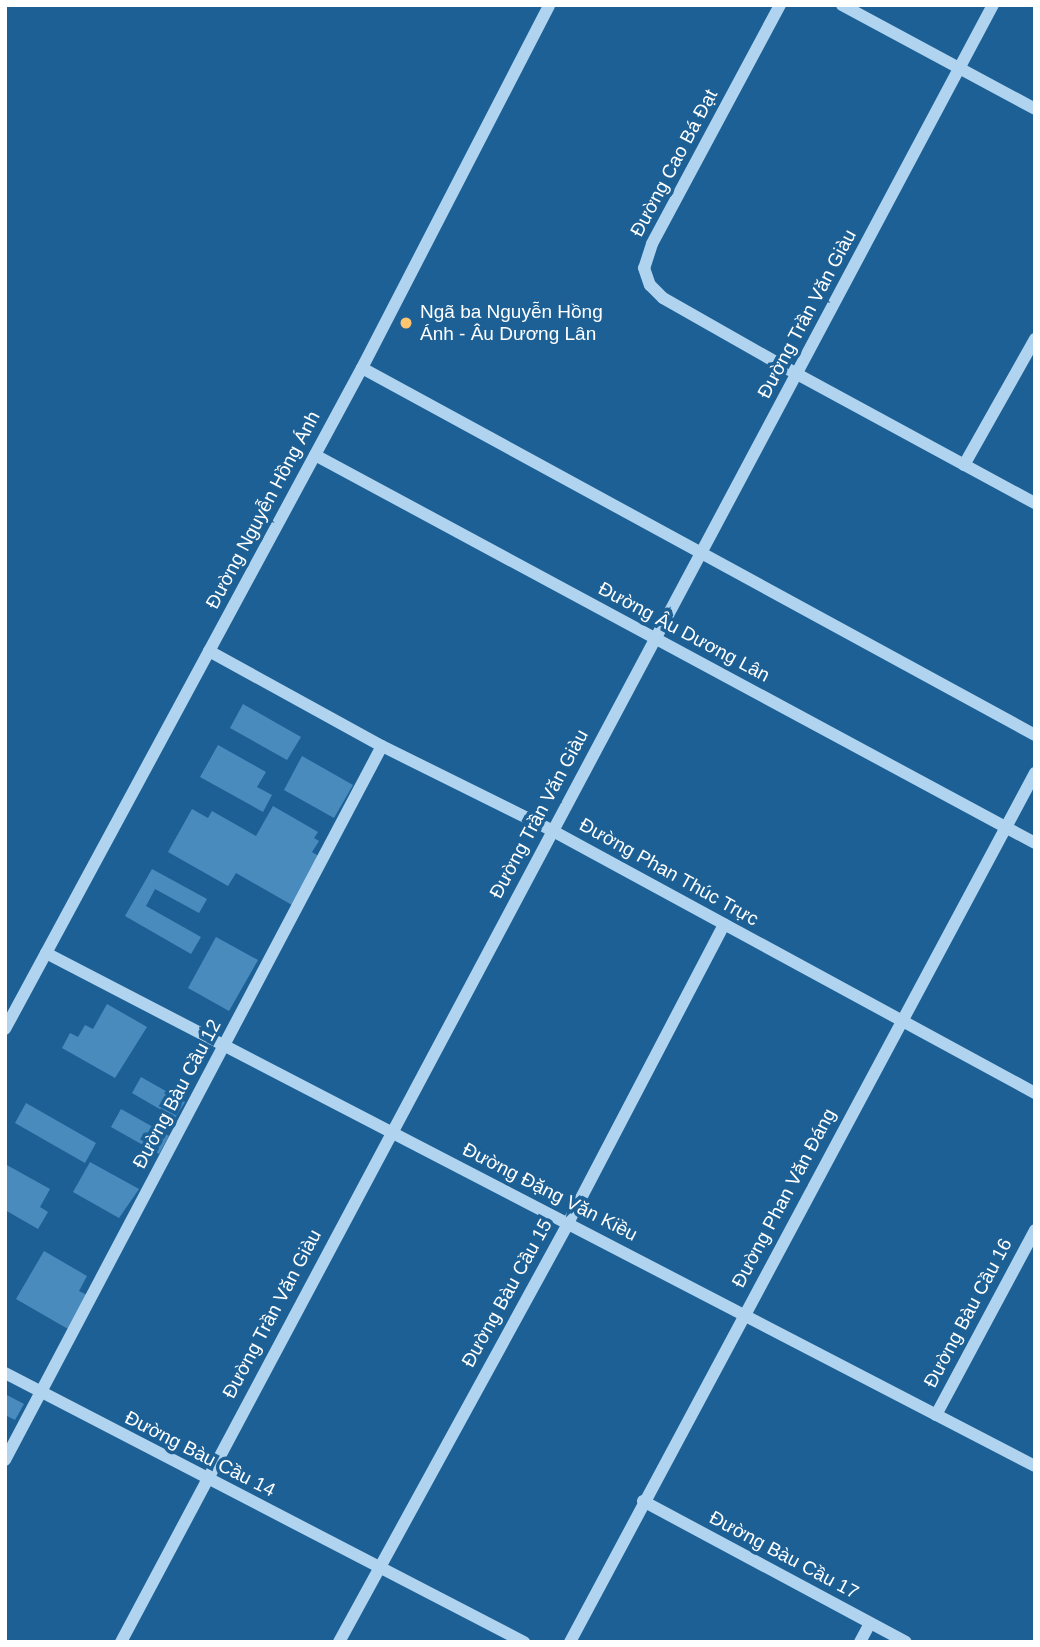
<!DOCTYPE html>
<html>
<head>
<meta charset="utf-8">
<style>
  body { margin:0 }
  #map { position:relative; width:1040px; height:1647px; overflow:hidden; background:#1d6095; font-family:Arial,sans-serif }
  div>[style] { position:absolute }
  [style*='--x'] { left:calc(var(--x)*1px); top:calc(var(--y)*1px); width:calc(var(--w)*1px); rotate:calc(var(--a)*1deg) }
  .building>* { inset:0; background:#4a8bbe }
  .minor>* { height:12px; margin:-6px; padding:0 6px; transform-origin:6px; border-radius:6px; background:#b0d4ef }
  .dots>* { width:19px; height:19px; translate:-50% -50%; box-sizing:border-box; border:4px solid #1d6095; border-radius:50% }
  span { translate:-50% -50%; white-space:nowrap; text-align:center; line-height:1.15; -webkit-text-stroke:7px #1d6095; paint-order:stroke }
  .street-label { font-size:19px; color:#fff }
  .poi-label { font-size:19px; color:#fff }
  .left { translate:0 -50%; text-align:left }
  .frame { position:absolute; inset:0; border:7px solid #fff; pointer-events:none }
</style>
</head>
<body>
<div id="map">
  <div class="building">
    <i style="clip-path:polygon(243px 704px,301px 737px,287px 760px,230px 728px)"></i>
    <i style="clip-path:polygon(218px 745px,266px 772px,257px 787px,272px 795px,263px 812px,200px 777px)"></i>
    <i style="clip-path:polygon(302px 756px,353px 785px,334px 818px,284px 790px)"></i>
    <i style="clip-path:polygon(273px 806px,318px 832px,314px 838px,319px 841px,312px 852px,320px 857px,292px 905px,236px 873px,228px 886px,168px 852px,192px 809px,208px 818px,212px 811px,256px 836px)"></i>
    <i style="clip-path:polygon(152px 869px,207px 899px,199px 913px,155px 889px,146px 906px,201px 937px,191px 954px,125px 916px)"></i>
    <i style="clip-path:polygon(216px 937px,258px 960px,229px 1011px,188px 988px)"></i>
    <i style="clip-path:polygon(107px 1004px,147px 1027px,115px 1078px,62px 1048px,70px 1033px,78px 1037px,85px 1025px,93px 1029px)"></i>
    <i style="clip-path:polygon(141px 1077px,185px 1102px,175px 1118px,132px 1093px)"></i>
    <i style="clip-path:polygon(26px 1103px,96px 1143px,85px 1163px,15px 1123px)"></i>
    <i style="clip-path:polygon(121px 1109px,169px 1136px,159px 1154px,111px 1127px)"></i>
    <i style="clip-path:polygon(90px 1162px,139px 1189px,119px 1218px,73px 1192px)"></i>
    <i style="clip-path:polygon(5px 1164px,50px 1189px,40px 1207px,48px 1212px,38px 1229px,5px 1210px)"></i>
    <i style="clip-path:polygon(44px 1251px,87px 1276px,79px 1291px,87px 1295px,68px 1329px,16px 1299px)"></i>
    <i style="clip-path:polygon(5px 1394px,24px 1404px,15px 1420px,5px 1415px)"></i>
  </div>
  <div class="minor">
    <i style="--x:780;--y:5;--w:271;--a:118.2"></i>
    <i style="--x:652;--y:244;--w:25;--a:108"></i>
    <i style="--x:644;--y:268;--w:18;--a:71"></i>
    <i style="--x:650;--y:285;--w:18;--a:45"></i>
    <i style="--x:663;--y:298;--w:154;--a:29.6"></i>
    <i style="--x:797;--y:374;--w:271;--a:28.5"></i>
    <i style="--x:842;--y:5;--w:219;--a:28.3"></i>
    <i style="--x:362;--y:368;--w:767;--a:28.6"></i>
    <i style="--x:315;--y:455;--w:818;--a:28.32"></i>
    <i style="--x:964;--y:465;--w:145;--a:-60.6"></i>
    <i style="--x:209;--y:651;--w:197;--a:28.8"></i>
    <i style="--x:382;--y:746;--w:191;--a:26.4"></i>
    <i style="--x:553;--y:831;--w:549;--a:28.53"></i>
    <i style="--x:46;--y:953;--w:1114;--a:27.42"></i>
    <i style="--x:5;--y:1029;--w:751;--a:-61.63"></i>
    <i style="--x:362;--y:368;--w:408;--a:-62.7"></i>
    <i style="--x:5;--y:1373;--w:585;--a:27.4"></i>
    <i style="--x:936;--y:1415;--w:210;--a:-61.8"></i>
    <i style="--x:5;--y:1460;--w:807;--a:-62.17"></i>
    <i style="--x:643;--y:1501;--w:298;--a:28.2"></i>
    <i style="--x:121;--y:1642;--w:1855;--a:-61.96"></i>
    <i style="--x:339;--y:1642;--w:477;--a:-61.3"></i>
    <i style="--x:568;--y:1223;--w:337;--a:-62.4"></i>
    <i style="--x:570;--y:1642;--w:986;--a:-61.85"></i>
    <i style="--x:860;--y:1642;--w:21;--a:-62"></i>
  </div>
  <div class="dots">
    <i style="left:406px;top:323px;background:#fec46f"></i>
  </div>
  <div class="street-label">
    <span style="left:674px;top:163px;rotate:-62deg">Đường Cao Bá Đạt</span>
    <span style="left:807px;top:314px;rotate:-62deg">Đường Trần Văn Giàu</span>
    <span style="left:263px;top:510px;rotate:-62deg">Đường Nguyễn Hồng Ánh</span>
    <span style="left:684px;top:632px;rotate:28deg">Đường Âu Dương Lân</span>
    <span style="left:539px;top:814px;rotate:-62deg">Đường Trần Văn Giàu</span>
    <span style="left:669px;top:872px;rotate:29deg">Đường Phan Thúc Trực</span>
    <span style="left:177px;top:1094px;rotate:-62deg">Đường Bàu Cầu 12</span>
    <span style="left:550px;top:1192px;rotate:27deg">Đường Đặng Văn Kiều</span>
    <span style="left:784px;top:1198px;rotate:-62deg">Đường Phan Văn Đáng</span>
    <span style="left:507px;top:1293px;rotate:-61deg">Đường Bàu Cầu 15</span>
    <span style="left:968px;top:1313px;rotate:-62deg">Đường Bàu Cầu 16</span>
    <span style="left:272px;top:1314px;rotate:-62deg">Đường Trần Văn Giàu</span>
    <span style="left:200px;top:1454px;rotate:27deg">Đường Bàu Cầu 14</span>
    <span style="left:784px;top:1555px;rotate:28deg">Đường Bàu Cầu 17</span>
  </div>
  <div class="poi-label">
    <span class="left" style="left:420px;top:323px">Ngã ba Nguyễn Hồng<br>Ánh - Âu Dương Lân</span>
  </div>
  <div class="frame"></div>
</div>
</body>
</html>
